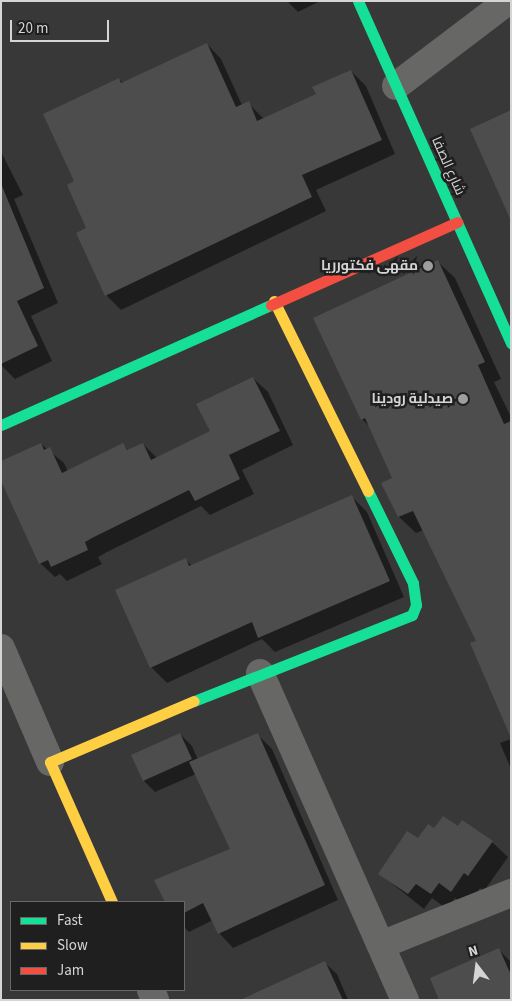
<!DOCTYPE html>
<html>
<head>
<meta charset="utf-8">
<style>
  body { margin:0 }
  #map { position:relative; width:512px; height:1001px; overflow:hidden; background:#383839; font-family:"Source Sans 3",Cairo,sans-serif }
  div>[style] { position:absolute }
  [style*='--x'] { left:calc(var(--x)*1px); top:calc(var(--y)*1px); width:calc(var(--w)*1px); rotate:calc(var(--a)*1deg) }
  .shadow>* { inset:0; background:#0007 }
  .building>* { inset:0; background:#4d4d4e }
  .street>* { height:28px; margin:-14px; padding:0 14px; transform-origin:14px; border-radius:14px; background:#676866 }
  .fast>* { height:11px; margin:-5.5px; padding:0 5.5px; transform-origin:5.5px; border-radius:5.5px; background:#16e098 }
  .slow>* { height:11px; margin:-5.5px; padding:0 5.5px; transform-origin:5.5px; border-radius:5.5px; background:#ffcf43 }
  .jam>* { height:11px; margin:-5.5px; padding:0 5.5px; transform-origin:5.5px; border-radius:5.5px; background:#f24e42 }
  .dots>* { width:14px; height:14px; translate:-50% -50%; box-sizing:border-box; border:2px solid #1f1f20; border-radius:50% }
  span { translate:-50% -50%; white-space:nowrap; text-align:center; line-height:1.15; -webkit-text-stroke:5px #1f1f20; paint-order:stroke }
  .street-label { font-size:14px; color:#d5d5d7 }
  .poi-label { font-size:14px; color:#d5d5d7; font-weight:700 }
  .right { translate:-100% -50%; text-align:right }
  .frame { position:absolute; inset:0; border:2px solid #d5d5d7; pointer-events:none }
  .legend { position:absolute; left:10px; top:901px; width:175px; height:90px; box-sizing:border-box; background:#1f1f20; border:1px solid #686869; margin:0; padding:6px 9px; list-style:none; font-size:15px; color:#d5d5d7 }
  .legend li { display:flex; align-items:center; gap:10px; height:25px }
  .legend b { width:25px; border:1px solid #686869 }
  .north { position:absolute; left:452px; top:941px; width:50px; height:50px; -webkit-text-stroke:4px #1f1f20; paint-order:stroke; rotate:345deg; font-size:14px; font-weight:700; line-height:20px; text-align:center; color:#d5d5d7 }
  .north::after { content:''; display:block; margin:auto; width:18px; height:22px; background:#d5d5d7; clip-path:polygon(50% 0,100% 100%,50% 72%,0 100%) }
  .scale { position:absolute; left:10px; top:20px; width:99px; height:22px; box-sizing:border-box; border:2px solid #d5d5d7; border-top:0; padding-left:6px; font-size:15px; line-height:18px; white-space:nowrap; color:#d5d5d7; -webkit-text-stroke:4px #1f1f20; paint-order:stroke }
</style>
</head>
<body>
<div id="map">
  <div class="shadow">
    <i style="clip-path:polygon(287px 1px,320px 1px,298px 12px)"></i>
    <i style="clip-path:polygon(207px 44px,221px 59px,242px 105px,248px 103px,264px 119px,318px 95px,351px 71px,366px 86px,395px 154px,316px 190px,326px 211px,121px 310px,106px 295px,76px 182px,119px 79px,123px 83px)"></i>
    <i style="clip-path:polygon(1px 152px,23px 195px,14px 199px,58px 303px,31px 316px,52px 361px,15px 379px,1px 365px)"></i>
    <i style="clip-path:polygon(438px 262px,455px 278px,501px 379px,494px 382px,511px 417px,511px 735px,478px 642px,424px 530px,416px 533px,399px 517px,383px 483px,394px 478px,372px 429px,362px 419px)"></i>
    <i style="clip-path:polygon(253px 378px,268px 392px,293px 445px,242px 470px,254px 494px,210px 515px,201px 506px,107px 552px,98px 557px,102px 564px,67px 581px,60px 574px,55px 577px,40px 563px,41px 444px,64px 463px,68px 472px,123px 445px,129px 451px,143px 444px,157px 458px,211px 432px)"></i>
    <i style="clip-path:polygon(352px 497px,367px 512px,404px 597px,275px 652px,262px 639px,167px 683px,151px 667px,186px 560px,192px 566px)"></i>
    <i style="clip-path:polygon(180px 734px,192px 746px,198px 760px,257px 734px,272px 749px,338px 900px,233px 948px,219px 933px,213px 920px,189px 932px,184px 927px,184px 902px,167px 902px,156px 881px,231px 850px,196px 774px,155px 792px,144px 781px)"></i>
    <i style="clip-path:polygon(511px 739px,511px 769px,500px 743px)"></i>
    <i style="clip-path:polygon(458px 828px,492px 842px,508px 857px,484px 891px,480px 888px,467px 906px,455px 898px,447px 909px,432px 898px,424px 909px,380px 874px,435px 829px)"></i>
    <i style="clip-path:polygon(499px 950px,511px 962px,511px 1000px)"></i>
    <i style="clip-path:polygon(325px 963px,337px 974px,348px 1000px,272px 1000px)"></i>
  </div>
  <div class="building">
    <i style="clip-path:polygon(207px 43px,236px 107px,249px 101px,257px 121px,316px 94px,312px 87px,351px 70px,382px 140px,302px 175px,312px 197px,105px 296px,76px 233px,86px 228px,67px 185px,74px 181px,43px 114px,119px 78px,121px 83px)"></i>
    <i style="clip-path:polygon(511px 110px,511px 221px,470px 129px)"></i>
    <i style="clip-path:polygon(2px 186px,44px 288px,17px 301px,38px 346px,1px 364px)"></i>
    <i style="clip-path:polygon(438px 260px,485px 362px,478px 365px,504px 424px,511px 421px,511px 738px,470px 643px,476px 641px,413px 511px,398px 517px,381px 483px,392px 478px,365px 418px,361px 420px,313px 318px)"></i>
    <i style="clip-path:polygon(253px 377px,280px 431px,229px 455px,240px 479px,195px 501px,189px 490px,92px 538px,85px 542px,88px 550px,51px 567px,48px 560px,39px 564px,1px 481px,1px 461px,41px 443px,44px 450px,50px 447px,62px 473px,123px 443px,127px 450px,143px 443px,151px 460px,210px 431px,196px 404px)"></i>
    <i style="clip-path:polygon(352px 495px,390px 581px,258px 638px,252px 622px,150px 668px,115px 590px,186px 558px,189px 566px)"></i>
    <i style="clip-path:polygon(180px 733px,192px 759px,143px 781px,131px 755px)"></i>
    <i style="clip-path:polygon(258px 733px,325px 885px,218px 934px,203px 903px,184px 913px,184px 902px,165px 902px,154px 880px,230px 849px,189px 762px)"></i>
    <i style="clip-path:polygon(443px 816px,458px 826px,462px 820px,493px 841px,468px 876px,464px 873px,451px 892px,439px 883px,431px 894px,416px 884px,408px 894px,378px 874px,407px 831px,418px 838px,428px 824px,434px 828px)"></i>
    <i style="clip-path:polygon(499px 948px,511px 975px,511px 1000px,439px 1000px,430px 978px)"></i>
    <i style="clip-path:polygon(325px 961px,343px 1000px,240px 1000px)"></i>
  </div>
  <div class="street">
    <i style="--x:396;--y:86;--w:141;--a:-37.2"></i>
    <i style="--x:1;--y:648;--w:124;--a:66.7"></i>
    <i style="--x:260;--y:673;--w:358;--a:66.1"></i>
    <i style="--x:381;--y:945;--w:140;--a:-21.8"></i>
    <i style="--x:151;--y:990;--w:11;--a:68"></i>
  </div>
  <div class="fast">
    <i style="--x:358;--y:1;--w:375;--a:65.9"></i>
    <i style="--x:1;--y:425;--w:295;--a:-24"></i>
    <i style="--x:194;--y:701;--w:234;--a:-21.5"></i>
    <i style="--x:412;--y:615;--w:11;--a:-68"></i>
    <i style="--x:416;--y:605;--w:22;--a:-98"></i>
    <i style="--x:413;--y:583;--w:102;--a:-116.1"></i>
  </div>
  <div class="slow">
    <i style="--x:274;--y:301;--w:212;--a:63.7"></i>
    <i style="--x:112;--y:902;--w:153;--a:-113.9"></i>
    <i style="--x:50;--y:762;--w:156;--a:-23"></i>
  </div>
  <div class="jam">
    <i style="--x:271;--y:305;--w:204;--a:-24"></i>
  </div>
  <div class="dots">
    <i style="left:428px;top:266px;background:#9e9ea0"></i>
    <i style="left:463px;top:399px;background:#9e9ea0"></i>
  </div>
  <div class="street-label">
    <span style="left:448px;top:166px;rotate:66deg">شارع الصفا</span>
  </div>
  <div class="poi-label">
    <span class="right" style="left:418px;top:266px">مقهى فكتورريا</span>
    <span class="right" style="left:453px;top:399px">صيدلية رودينا</span>
  </div>
  <div class="frame"></div>
  <ul class="legend">
  <li><b style="height:6px;background:#16e098"></b>Fast</li>
  <li><b style="height:6px;background:#ffcf43"></b>Slow</li>
  <li><b style="height:6px;background:#f24e42"></b>Jam</li>
  </ul>
  <div class="north">N</div>
  <div class="scale">20 m</div>
</div>
</body>
</html>
